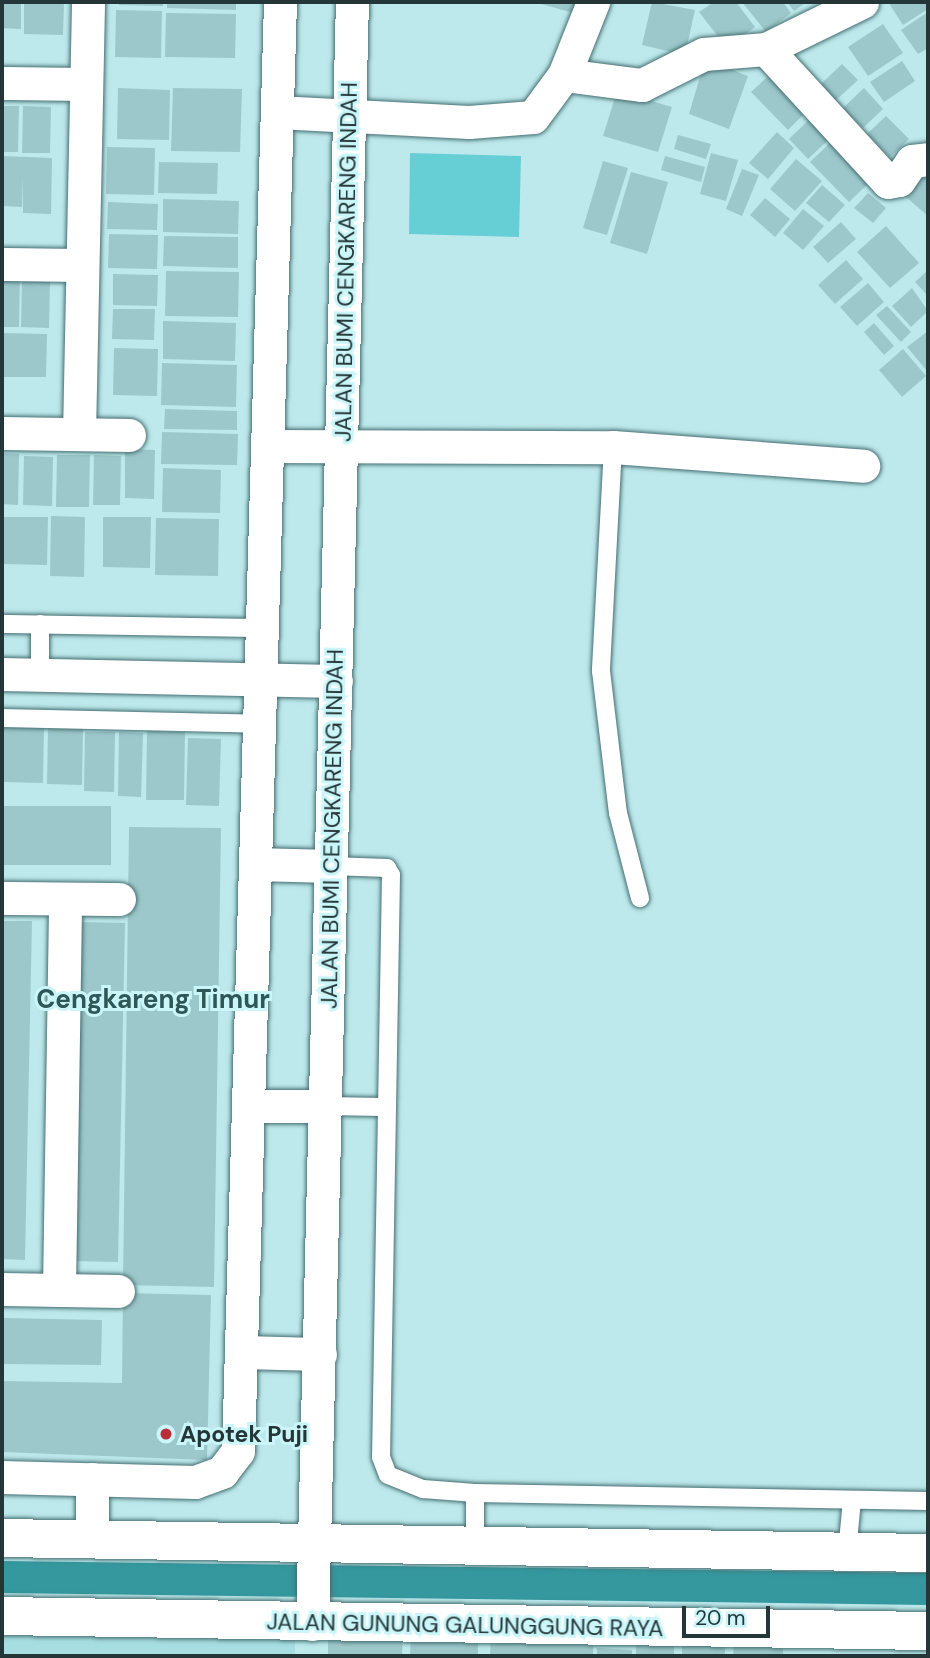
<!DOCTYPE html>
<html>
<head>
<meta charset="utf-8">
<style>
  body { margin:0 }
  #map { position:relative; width:930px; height:1658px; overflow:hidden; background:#bde9ec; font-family:"DM Sans",sans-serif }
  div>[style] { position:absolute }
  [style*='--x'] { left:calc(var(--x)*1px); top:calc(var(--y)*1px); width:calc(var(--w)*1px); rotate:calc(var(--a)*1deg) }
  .built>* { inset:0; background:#a7dee1 }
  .green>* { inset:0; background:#66ced5 }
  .canal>* { height:32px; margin:-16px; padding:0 16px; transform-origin:16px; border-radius:16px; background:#34989e }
  .building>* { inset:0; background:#9dc8cb }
  .roads { filter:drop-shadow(0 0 2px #456e71) drop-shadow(0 0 2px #456e71) }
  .service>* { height:18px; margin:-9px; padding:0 9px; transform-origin:9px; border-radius:9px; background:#fff }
  .minor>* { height:33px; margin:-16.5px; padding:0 16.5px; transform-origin:16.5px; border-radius:16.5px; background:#fff }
  .tertiary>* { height:38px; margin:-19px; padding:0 19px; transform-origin:19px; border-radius:19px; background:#fff }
  .dots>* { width:19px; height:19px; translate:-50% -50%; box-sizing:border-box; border:4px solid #caf6f9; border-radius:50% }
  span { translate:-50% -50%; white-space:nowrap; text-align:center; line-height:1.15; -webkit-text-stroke:6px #caf6f9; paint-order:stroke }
  .street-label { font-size:23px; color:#253638 }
  .poi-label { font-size:23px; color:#253638; font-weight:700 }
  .left { translate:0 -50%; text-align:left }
  .quarter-label { font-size:26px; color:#2f575a; font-weight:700 }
  .frame { position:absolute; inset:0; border:4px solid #253638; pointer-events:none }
  .scale { position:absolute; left:682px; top:1606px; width:88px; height:32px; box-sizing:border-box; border:4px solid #253638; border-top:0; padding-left:9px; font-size:21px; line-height:24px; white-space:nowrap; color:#253638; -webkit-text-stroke:5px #caf6f9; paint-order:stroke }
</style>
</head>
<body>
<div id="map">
  <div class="built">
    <i style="clip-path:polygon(2px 1634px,295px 1640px,295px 1656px,2px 1656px)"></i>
  </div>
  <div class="green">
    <i style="clip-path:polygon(410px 153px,521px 156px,519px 237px,409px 234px)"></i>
  </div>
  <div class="canal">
    <i style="--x:2;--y:1577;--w:926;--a:0.74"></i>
  </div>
  <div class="building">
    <i style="clip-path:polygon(2px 2px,21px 2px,21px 29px,2px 28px)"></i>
    <i style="clip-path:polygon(24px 2px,64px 2px,63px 35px,24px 34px)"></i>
    <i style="clip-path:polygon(119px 2px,163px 2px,163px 6px,119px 5px)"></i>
    <i style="clip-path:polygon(167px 2px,236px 2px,236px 10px,167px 8px)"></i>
    <i style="clip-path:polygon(534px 2px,581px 2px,577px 14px)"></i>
    <i style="clip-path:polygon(652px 2px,695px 10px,685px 55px,642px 45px)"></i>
    <i style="clip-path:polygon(714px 2px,736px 2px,755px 27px,727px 48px,699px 12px)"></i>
    <i style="clip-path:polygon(742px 2px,783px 2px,791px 13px,766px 32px)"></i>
    <i style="clip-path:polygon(787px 2px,807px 2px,794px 11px)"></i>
    <i style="clip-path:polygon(888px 2px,928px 2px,928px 9px,903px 25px)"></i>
    <i style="clip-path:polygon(116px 10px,162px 11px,161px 58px,115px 57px)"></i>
    <i style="clip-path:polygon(928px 12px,928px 48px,918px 54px,901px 30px)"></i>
    <i style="clip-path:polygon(166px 13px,236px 14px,235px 58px,165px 57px)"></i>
    <i style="clip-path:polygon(883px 24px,903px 53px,868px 76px,848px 47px)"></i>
    <i style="clip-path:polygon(705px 60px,748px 76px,729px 129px,689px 114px)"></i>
    <i style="clip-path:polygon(902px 61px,915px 81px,884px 102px,870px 82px)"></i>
    <i style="clip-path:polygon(842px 64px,858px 80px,836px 100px,821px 84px)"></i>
    <i style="clip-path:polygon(778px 67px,814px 104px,788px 130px,751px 92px)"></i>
    <i style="clip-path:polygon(118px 88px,170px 90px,169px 140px,117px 139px)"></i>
    <i style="clip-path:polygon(173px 88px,242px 89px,240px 152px,171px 151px)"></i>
    <i style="clip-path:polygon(864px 88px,883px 109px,863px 128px,843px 108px)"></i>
    <i style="clip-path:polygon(617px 91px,672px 107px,658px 152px,603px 136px)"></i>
    <i style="clip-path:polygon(2px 106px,19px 106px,18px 152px,2px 152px)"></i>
    <i style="clip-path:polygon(23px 106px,51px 107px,50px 153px,22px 153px)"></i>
    <i style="clip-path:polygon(819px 110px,839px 130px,808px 159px,789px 139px)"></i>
    <i style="clip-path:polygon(886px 116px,909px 139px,890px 157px,867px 134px)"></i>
    <i style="clip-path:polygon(777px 132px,794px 148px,768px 179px,749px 163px)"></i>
    <i style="clip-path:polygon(678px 135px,711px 144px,706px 159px,674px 149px)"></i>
    <i style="clip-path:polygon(834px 139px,873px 179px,849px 202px,810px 162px)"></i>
    <i style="clip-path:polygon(107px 147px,155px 148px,154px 195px,106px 194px)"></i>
    <i style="clip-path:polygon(711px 153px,738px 160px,726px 201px,700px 194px)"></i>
    <i style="clip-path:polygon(2px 156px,52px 158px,51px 214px,23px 213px,23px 176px,22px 207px,2px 206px)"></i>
    <i style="clip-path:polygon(665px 156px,705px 167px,701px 182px,661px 170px)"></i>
    <i style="clip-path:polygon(796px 159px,822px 181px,795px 211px,770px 189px)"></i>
    <i style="clip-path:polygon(603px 161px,628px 168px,607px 235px,583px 228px)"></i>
    <i style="clip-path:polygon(159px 162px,218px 163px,217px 194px,158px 193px)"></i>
    <i style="clip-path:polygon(742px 169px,759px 175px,742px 216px,726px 209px)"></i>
    <i style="clip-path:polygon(631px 172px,668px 182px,647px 254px,610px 243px)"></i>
    <i style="clip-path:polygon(926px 173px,928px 174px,928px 216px,906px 197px)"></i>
    <i style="clip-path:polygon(822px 185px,845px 205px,829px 222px,806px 203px)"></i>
    <i style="clip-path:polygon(868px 193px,886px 208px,873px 223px,854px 208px)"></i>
    <i style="clip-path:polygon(765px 198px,790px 219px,775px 237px,750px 215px)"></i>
    <i style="clip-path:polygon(163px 199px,239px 201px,238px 234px,163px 232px)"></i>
    <i style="clip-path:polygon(108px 202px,158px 204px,157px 230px,107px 229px)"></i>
    <i style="clip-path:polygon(803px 209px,824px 226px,803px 250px,783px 233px)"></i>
    <i style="clip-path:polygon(841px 222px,856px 239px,828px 263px,813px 247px)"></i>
    <i style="clip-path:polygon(886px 226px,919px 263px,890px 288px,857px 252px)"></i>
    <i style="clip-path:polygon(109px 234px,158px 235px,157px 269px,108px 268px)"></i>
    <i style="clip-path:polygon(164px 236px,238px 237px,238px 268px,163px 266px)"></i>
    <i style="clip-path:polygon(846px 260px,863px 279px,835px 304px,818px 285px)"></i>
    <i style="clip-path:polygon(928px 270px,928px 296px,915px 282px)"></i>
    <i style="clip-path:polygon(166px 271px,239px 272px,238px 317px,165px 316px)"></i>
    <i style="clip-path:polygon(113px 274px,158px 275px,157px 306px,113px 305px)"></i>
    <i style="clip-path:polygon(2px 276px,20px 276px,19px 327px,2px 327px)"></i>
    <i style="clip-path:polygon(22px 279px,50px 279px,49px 328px,21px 327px)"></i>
    <i style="clip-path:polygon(868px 283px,884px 302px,857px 326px,840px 307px)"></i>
    <i style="clip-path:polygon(912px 288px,928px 311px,911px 327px,892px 306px)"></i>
    <i style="clip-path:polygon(887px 306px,911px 332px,901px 342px,876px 315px)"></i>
    <i style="clip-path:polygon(113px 309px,155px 309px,154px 340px,112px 339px)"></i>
    <i style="clip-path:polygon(163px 321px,236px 323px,235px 361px,163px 359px)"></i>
    <i style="clip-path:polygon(874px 323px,894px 346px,884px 355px,864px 332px)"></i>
    <i style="clip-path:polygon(928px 331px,928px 372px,907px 347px)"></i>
    <i style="clip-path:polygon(2px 333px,47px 334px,46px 377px,2px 377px)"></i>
    <i style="clip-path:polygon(114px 348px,158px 349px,157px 396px,113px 395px)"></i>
    <i style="clip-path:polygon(903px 349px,926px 376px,902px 397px,879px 370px)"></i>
    <i style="clip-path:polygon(162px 363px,237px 365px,236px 407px,161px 405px)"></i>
    <i style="clip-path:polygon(165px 409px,237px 411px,237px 430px,164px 429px)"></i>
    <i style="clip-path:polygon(162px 432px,238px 434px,237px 465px,161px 464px)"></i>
    <i style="clip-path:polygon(125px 449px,155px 450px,154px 499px,125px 498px)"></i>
    <i style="clip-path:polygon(2px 453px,19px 454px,18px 505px,2px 504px)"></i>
    <i style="clip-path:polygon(57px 455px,90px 455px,89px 507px,56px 507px)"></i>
    <i style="clip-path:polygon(94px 455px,121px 456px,120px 505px,93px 505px)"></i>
    <i style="clip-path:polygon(24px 456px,53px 457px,52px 506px,23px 505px)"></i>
    <i style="clip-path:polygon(163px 468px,221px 470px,220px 513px,162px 512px)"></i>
    <i style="clip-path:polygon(51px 516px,85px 517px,84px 577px,50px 576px)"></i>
    <i style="clip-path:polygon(2px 517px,48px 517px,47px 565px,2px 564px)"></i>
    <i style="clip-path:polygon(103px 517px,151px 517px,150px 568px,103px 567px)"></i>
    <i style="clip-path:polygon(156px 518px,219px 519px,218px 576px,155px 575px)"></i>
    <i style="clip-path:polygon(2px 725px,44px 726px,43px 783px,2px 782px)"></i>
    <i style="clip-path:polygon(48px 727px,83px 727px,82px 785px,47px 784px)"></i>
    <i style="clip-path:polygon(147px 731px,185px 732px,184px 800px,146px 800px)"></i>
    <i style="clip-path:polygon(85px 732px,115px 732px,114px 792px,84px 791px)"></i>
    <i style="clip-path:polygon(119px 732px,143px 733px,141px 797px,118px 796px)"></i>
    <i style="clip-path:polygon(188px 738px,221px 739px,219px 806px,186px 805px)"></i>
    <i style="clip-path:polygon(2px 806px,111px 806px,111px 865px,2px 865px)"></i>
    <i style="clip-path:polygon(129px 827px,221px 828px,214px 1287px,123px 1285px)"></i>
    <i style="clip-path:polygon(2px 921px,32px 921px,25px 1260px,2px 1259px)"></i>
    <i style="clip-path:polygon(79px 922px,125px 923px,118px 1262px,72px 1261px)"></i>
    <i style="clip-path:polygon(123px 1293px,211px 1295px,207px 1460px,2px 1452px,2px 1381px,122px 1383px)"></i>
    <i style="clip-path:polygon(2px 1318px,102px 1320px,101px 1365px,2px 1364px)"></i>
    <i style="clip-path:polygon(328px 1628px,403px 1630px,402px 1656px,328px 1656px)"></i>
    <i style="clip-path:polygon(411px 1630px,478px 1631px,478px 1656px,410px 1656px)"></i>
    <i style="clip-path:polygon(491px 1634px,593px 1637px,593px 1656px,490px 1656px)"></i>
    <i style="clip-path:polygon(682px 1638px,725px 1638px,725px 1656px,682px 1656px)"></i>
    <i style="clip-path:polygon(636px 1640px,674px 1642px,674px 1656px,636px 1656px)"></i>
    <i style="clip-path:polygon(734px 1641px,783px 1642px,783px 1656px,733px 1656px)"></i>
    <i style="clip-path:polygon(597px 1648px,632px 1650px,632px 1656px,597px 1656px)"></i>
  </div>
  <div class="roads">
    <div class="service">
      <i style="--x:613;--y:447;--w:224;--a:93.1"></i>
      <i style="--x:601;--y:671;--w:143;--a:83.2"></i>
      <i style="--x:618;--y:813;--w:88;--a:75.5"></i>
      <i style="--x:2;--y:624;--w:260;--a:0.9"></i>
      <i style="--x:40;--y:624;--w:50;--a:90"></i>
      <i style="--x:2;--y:718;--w:257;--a:1.3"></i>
      <i style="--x:331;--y:866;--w:56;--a:2"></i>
      <i style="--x:387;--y:868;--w:8;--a:60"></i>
      <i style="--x:391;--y:875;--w:582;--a:90.98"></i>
      <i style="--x:381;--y:1457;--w:19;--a:69"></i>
      <i style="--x:388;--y:1475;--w:38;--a:22"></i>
      <i style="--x:423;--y:1489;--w:52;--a:4.4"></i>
      <i style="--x:475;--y:1493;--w:453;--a:1"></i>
      <i style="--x:325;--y:1106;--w:58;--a:1"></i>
      <i style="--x:475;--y:1493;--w:54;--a:90"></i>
      <i style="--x:847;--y:1552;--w:52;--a:-84.5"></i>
    </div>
    <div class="minor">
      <i style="--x:766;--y:49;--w:180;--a:47.5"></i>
      <i style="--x:888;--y:182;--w:11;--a:-10"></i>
      <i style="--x:899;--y:180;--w:23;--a:-56"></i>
      <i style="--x:912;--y:161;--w:16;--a:-7"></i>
      <i style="--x:564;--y:75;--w:79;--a:7.3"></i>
      <i style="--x:642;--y:85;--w:69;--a:-26.6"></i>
      <i style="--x:704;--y:54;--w:62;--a:-4.6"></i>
      <i style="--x:766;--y:49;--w:107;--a:-26.1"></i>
      <i style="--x:2;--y:83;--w:84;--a:0.7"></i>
      <i style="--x:277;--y:112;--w:192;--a:3"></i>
      <i style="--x:469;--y:122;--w:64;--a:-4.5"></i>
      <i style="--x:533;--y:117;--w:52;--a:-53.6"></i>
      <i style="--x:564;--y:75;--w:79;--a:-68.3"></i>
      <i style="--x:2;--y:264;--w:80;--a:0.7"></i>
      <i style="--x:2;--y:433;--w:127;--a:0.9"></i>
      <i style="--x:79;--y:434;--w:432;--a:-88.8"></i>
      <i style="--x:267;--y:446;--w:346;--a:0.2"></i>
      <i style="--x:613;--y:447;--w:251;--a:4.3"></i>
      <i style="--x:2;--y:674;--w:334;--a:1.2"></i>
      <i style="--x:255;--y:864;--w:76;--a:1.5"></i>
      <i style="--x:2;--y:898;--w:117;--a:0.5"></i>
      <i style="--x:248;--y:1106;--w:77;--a:0"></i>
      <i style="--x:2;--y:1289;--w:116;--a:1"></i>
      <i style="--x:59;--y:1290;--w:391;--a:-89.1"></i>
      <i style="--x:241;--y:1352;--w:79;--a:1.5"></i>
      <i style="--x:2;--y:1477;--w:193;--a:1.5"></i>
      <i style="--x:195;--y:1482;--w:29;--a:-20"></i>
      <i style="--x:222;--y:1472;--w:26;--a:-53"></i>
      <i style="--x:238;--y:1451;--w:1450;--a:-88.34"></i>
      <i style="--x:92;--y:1479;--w:61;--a:90"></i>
      <i style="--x:312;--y:1624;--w:1622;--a:-88.59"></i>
    </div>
    <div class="tertiary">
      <i style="--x:2;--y:1538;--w:926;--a:0.93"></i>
      <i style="--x:2;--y:1616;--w:926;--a:0.93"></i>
    </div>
  </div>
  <div class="dots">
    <i style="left:166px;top:1434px;background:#bd2c39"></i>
  </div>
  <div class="street-label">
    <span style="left:346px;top:262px;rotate:-89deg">JALAN BUMI CENGKARENG INDAH</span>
    <span style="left:332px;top:829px;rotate:-89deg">JALAN BUMI CENGKARENG INDAH</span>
    <span style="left:465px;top:1625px;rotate:1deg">JALAN GUNUNG GALUNGGUNG RAYA</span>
  </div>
  <div class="poi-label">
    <span class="left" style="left:180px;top:1434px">Apotek Puji</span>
  </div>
  <div class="quarter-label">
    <span style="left:153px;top:1000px">Cengkareng Timur</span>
  </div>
  <div class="frame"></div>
  <div class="scale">20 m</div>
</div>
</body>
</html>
